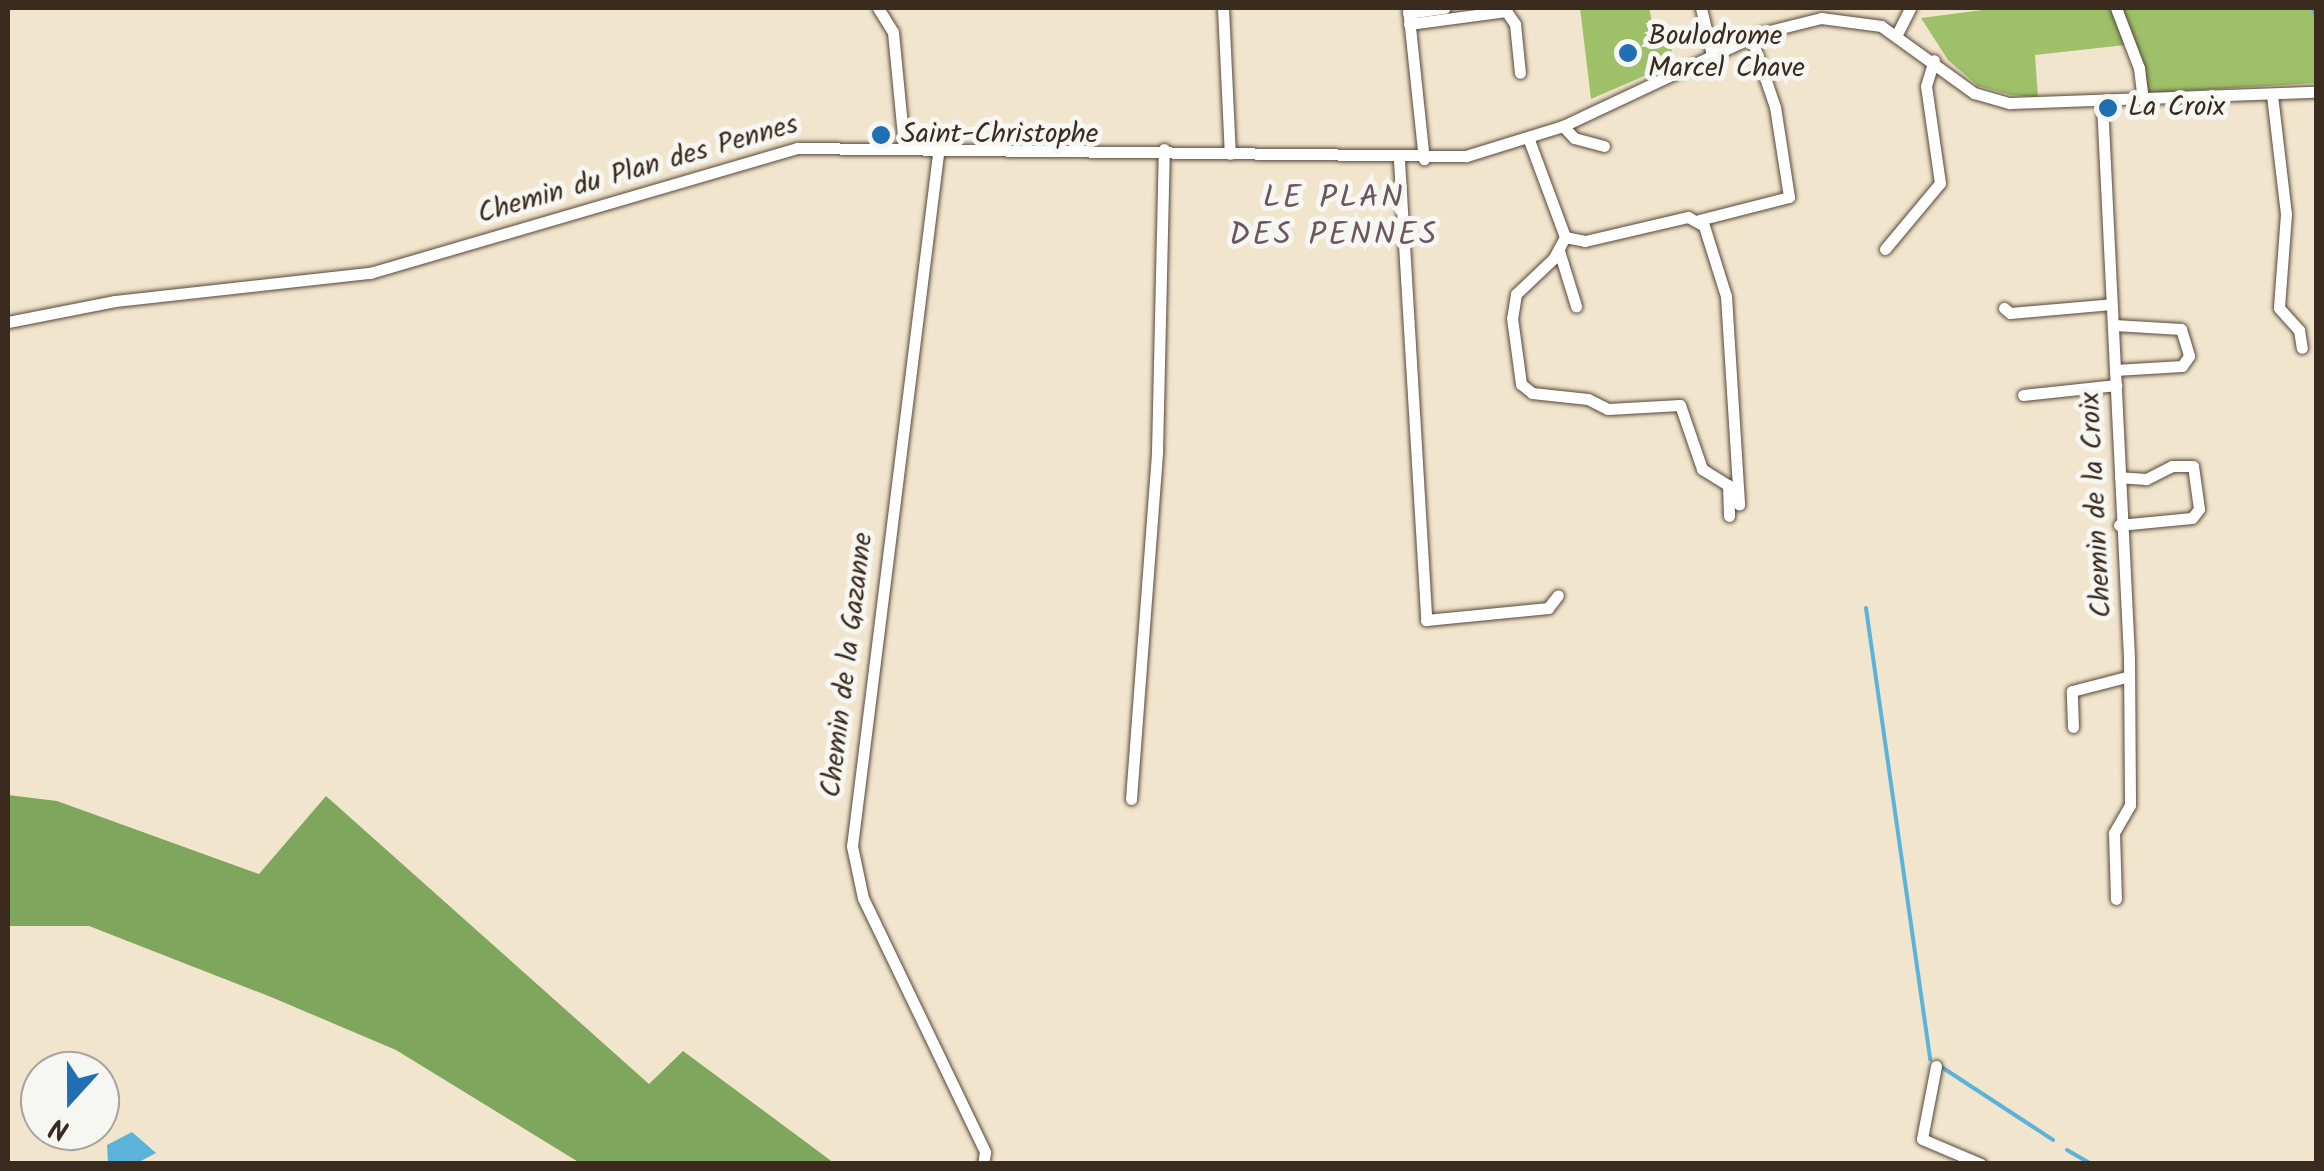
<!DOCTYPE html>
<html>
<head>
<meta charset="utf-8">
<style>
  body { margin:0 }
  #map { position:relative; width:2324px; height:1171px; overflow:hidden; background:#f2e5cd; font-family:Kalam,sans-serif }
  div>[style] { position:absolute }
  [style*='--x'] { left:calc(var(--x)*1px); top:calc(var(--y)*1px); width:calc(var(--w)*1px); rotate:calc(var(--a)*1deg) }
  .green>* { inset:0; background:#9ec069 }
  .forest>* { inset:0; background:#7ea65d }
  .water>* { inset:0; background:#5cb3d9 }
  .stream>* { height:4px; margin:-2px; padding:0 2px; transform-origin:2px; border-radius:2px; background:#5cb3d9 }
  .roads { filter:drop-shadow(0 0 2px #564638) drop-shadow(0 0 2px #564638) }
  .minor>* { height:11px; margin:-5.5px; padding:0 5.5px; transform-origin:5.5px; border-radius:5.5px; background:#fff }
  .dots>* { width:28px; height:28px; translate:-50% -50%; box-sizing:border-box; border:5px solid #f6f6f2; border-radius:50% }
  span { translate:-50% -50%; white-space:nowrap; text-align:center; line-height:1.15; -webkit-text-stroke:10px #f6f6f2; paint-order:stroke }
  .poi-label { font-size:28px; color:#3b2a1e }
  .left { translate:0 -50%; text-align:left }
  .street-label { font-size:28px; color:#3b2a1e }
  .quarter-label { font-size:32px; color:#6c5660; letter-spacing:2.5px }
  .frame { position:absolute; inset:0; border:10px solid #3b2a1e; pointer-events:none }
  .north { position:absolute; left:20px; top:1051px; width:100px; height:100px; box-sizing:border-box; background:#f6f6f2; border:2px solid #aba49d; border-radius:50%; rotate:201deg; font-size:28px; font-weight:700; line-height:40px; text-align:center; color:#3b2a1e }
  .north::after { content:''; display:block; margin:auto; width:35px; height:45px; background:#1f6fb2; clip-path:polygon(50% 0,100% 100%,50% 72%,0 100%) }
</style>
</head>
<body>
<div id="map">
  <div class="green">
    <i style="clip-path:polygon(1580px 8px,1649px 8px,1656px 39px,1669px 37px,1674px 63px,1591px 99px)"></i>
    <i style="clip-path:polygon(1998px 8px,2316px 8px,2316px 83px,2147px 93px,2134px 44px,2035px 55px,2038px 97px,2011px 95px,1978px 86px,1948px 60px,1921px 18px)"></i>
  </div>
  <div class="forest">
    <i style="clip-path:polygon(8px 795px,57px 801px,259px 874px,326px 796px,649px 1084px,683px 1051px,834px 1163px,580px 1163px,396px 1050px,271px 997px,89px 926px,8px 926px)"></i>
  </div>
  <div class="water">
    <i style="clip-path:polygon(132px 1132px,156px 1153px,137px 1163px,108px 1163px,107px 1145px)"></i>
  </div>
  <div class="stream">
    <i style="--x:2312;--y:8;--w:10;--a:66"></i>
    <i style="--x:1866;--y:608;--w:456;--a:81.9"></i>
    <i style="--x:1940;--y:1066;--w:135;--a:33.2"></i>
    <i style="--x:2067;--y:1150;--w:28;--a:30"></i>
  </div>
  <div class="roads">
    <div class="minor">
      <i style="--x:878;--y:8;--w:28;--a:58"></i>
      <i style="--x:893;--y:32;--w:115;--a:84.5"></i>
      <i style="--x:1223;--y:8;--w:146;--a:87.3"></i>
      <i style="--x:1408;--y:8;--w:152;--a:84"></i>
      <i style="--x:1701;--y:8;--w:48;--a:76.8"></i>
      <i style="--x:2116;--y:8;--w:64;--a:69"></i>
      <i style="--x:2139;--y:68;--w:32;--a:83"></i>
      <i style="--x:1408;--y:13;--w:37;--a:-8"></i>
      <i style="--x:1409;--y:24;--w:98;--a:-7.6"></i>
      <i style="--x:1506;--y:11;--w:16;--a:55"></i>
      <i style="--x:1515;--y:24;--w:49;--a:84.2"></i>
      <i style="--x:1897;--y:34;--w:29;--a:-63"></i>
      <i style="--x:2272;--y:95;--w:120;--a:83.3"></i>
      <i style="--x:2286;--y:214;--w:94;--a:94.3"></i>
      <i style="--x:2279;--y:308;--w:30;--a:48"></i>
      <i style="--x:2299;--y:330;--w:18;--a:81"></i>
      <i style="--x:2102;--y:103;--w:555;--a:87.21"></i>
      <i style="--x:2129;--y:657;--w:148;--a:89.6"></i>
      <i style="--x:2130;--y:805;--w:32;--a:120"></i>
      <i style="--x:2114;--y:833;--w:66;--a:88.3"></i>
      <i style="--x:1563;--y:126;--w:16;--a:47"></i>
      <i style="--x:1574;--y:138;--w:31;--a:15"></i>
      <i style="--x:1529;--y:140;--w:103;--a:69.6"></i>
      <i style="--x:1565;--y:237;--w:20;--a:11"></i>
      <i style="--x:1585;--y:241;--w:106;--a:-13.1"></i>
      <i style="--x:1688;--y:217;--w:18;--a:29"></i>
      <i style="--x:1704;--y:226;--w:73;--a:72.6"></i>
      <i style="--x:1726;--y:296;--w:209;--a:86.4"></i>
      <i style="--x:939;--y:146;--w:705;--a:97.08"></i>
      <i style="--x:852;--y:846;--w:53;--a:78.1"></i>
      <i style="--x:863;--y:898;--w:282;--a:64.3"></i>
      <i style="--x:985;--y:1152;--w:12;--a:99"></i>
      <i style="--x:1399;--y:160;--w:461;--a:86.6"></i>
      <i style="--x:1426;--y:620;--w:123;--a:-5.6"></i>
      <i style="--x:1548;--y:608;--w:16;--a:-52"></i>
      <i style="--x:1699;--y:220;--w:93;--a:-14.3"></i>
      <i style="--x:1789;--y:197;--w:91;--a:-98.8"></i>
      <i style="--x:1775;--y:107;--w:74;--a:-108.9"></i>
      <i style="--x:1565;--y:237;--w:24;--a:118"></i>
      <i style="--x:1554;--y:258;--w:52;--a:136.5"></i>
      <i style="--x:1516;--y:294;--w:24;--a:99"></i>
      <i style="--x:1512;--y:318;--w:67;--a:82.2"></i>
      <i style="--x:1521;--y:384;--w:14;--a:39"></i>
      <i style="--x:1532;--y:393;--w:56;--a:6.1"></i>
      <i style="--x:1588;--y:399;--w:22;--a:27"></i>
      <i style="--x:1608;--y:409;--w:72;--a:-3.2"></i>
      <i style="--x:1680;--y:405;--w:68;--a:71"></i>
      <i style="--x:1702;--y:469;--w:31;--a:32"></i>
      <i style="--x:1728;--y:485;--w:31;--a:88"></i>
      <i style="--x:1885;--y:249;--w:86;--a:-50.2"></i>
      <i style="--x:1940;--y:183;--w:98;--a:-98.2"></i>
      <i style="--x:1926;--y:86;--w:27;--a:-73"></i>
      <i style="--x:1559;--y:251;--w:58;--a:72.8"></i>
      <i style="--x:2004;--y:308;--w:8;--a:40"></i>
      <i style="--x:2010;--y:313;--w:102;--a:-5"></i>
      <i style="--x:8;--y:322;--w:109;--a:-11.1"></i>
      <i style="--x:115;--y:301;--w:257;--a:-6.3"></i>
      <i style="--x:370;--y:273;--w:445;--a:-16.3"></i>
      <i style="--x:797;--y:148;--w:669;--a:0.69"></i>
      <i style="--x:1466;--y:156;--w:102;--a:-17.2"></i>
      <i style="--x:1563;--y:126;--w:219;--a:-25.2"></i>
      <i style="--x:1761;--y:33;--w:62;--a:-14"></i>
      <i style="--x:1821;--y:18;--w:61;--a:7.6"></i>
      <i style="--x:1881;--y:26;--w:115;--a:35.8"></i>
      <i style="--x:1974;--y:93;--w:37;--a:16"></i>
      <i style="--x:2010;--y:103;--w:306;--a:-2.1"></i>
      <i style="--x:2114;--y:325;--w:67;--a:3.4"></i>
      <i style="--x:2181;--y:329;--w:28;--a:73"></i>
      <i style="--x:2189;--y:356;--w:12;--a:125"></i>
      <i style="--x:2182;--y:366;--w:67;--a:176.6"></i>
      <i style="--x:2023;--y:395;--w:94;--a:-6.1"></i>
      <i style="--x:2119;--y:525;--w:73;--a:-5.5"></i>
      <i style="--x:2192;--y:518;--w:11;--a:-52"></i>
      <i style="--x:2199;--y:509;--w:43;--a:-97.9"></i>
      <i style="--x:2193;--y:466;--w:21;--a:180"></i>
      <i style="--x:2172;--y:466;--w:29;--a:153"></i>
      <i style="--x:2146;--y:479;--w:26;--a:-176"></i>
      <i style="--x:2073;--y:727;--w:36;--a:-92"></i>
      <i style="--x:2072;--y:691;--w:56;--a:-14.5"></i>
      <i style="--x:1131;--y:799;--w:348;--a:-85.7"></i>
      <i style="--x:1157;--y:452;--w:303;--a:-88.7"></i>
      <i style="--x:1936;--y:1066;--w:74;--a:100.9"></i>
      <i style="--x:1922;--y:1139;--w:64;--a:23"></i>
    </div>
  </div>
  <div class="dots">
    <i style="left:1628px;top:53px;background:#1f6fb2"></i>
    <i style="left:2108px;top:108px;background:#1f6fb2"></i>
    <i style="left:881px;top:135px;background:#1f6fb2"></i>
  </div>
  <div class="poi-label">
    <span class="left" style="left:1648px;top:53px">Boulodrome<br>Marcel Chave</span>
    <span class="left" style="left:2128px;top:108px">La Croix</span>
    <span class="left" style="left:901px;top:135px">Saint-Christophe</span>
  </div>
  <div class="street-label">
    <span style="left:638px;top:170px;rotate:-16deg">Chemin du Plan des Pennes</span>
    <span style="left:2097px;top:505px;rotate:-93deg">Chemin de la Croix</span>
    <span style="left:848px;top:665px;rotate:-83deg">Chemin de la Gazanne</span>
  </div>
  <div class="quarter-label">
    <span style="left:1334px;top:218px">LE PLAN<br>DES PENNES</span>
  </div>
  <div class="frame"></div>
  <div class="north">N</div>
</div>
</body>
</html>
